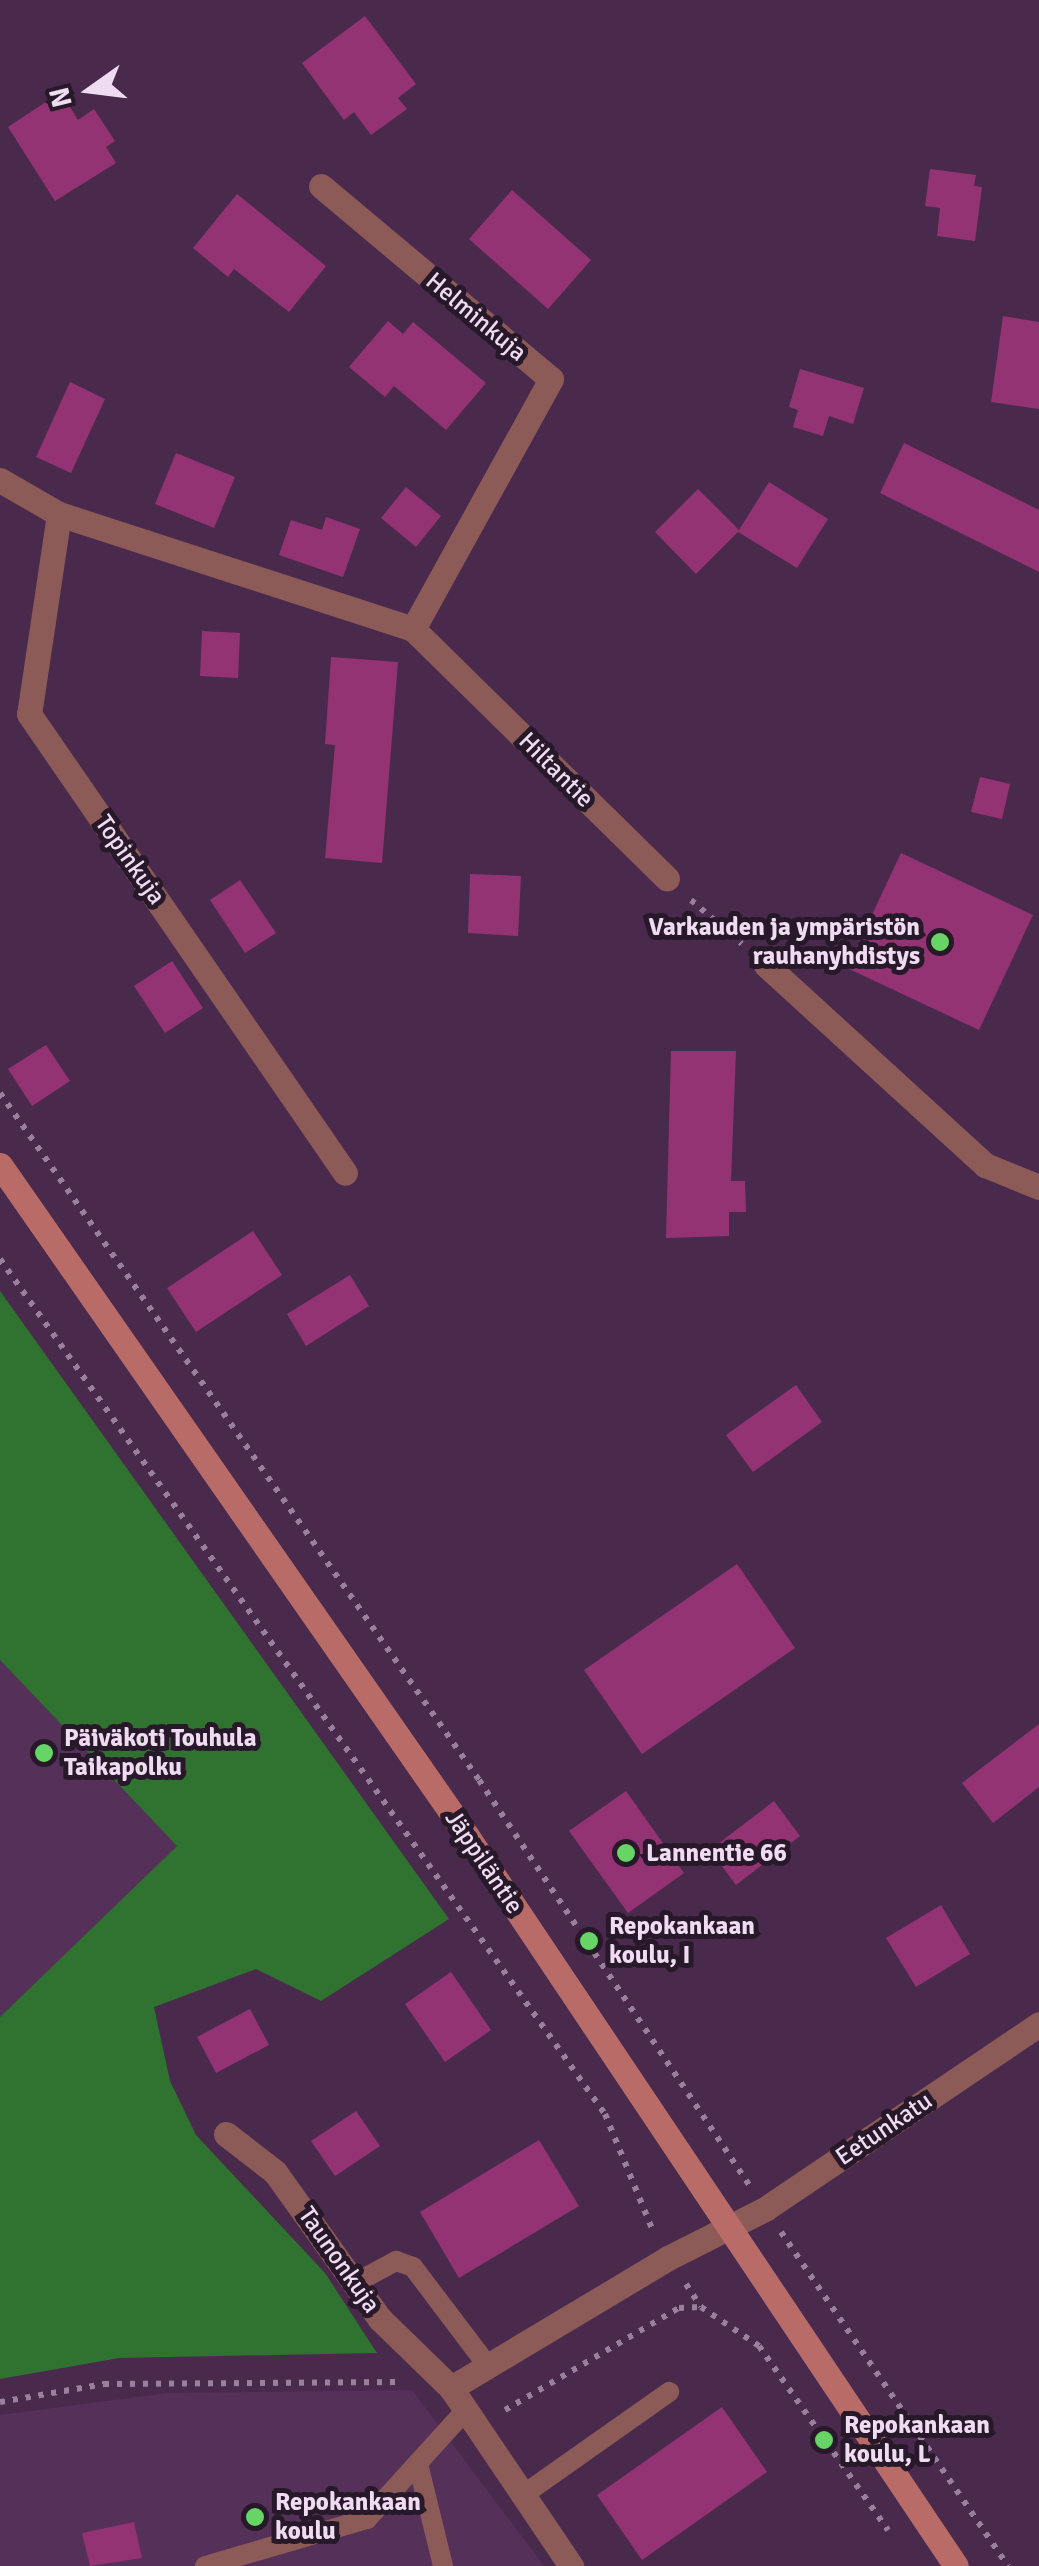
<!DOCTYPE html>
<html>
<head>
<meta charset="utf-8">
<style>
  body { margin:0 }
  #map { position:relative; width:1039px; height:2566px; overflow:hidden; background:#492a4d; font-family:Signika,sans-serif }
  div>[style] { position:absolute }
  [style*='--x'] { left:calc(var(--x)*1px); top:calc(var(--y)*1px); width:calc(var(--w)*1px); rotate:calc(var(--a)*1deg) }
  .built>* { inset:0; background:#553059 }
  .green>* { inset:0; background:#307230 }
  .building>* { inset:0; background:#943373 }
  .path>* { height:6px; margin-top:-3px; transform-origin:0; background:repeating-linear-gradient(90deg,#99809d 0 5px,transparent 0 13px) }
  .service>* { height:20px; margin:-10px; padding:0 10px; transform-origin:10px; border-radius:10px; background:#8c5a57 }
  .minor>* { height:25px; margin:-12.5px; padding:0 12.5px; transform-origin:12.5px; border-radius:12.5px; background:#8c5a57 }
  .secondary>* { height:25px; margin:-12.5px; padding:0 12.5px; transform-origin:12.5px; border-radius:12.5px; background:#b96b67 }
  .dots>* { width:28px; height:28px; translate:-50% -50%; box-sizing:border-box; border:5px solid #271929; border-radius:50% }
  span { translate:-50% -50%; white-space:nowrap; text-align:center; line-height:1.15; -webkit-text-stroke:10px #271929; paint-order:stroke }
  .street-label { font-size:25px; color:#f0dcf2 }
  .poi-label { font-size:25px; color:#f0dcf2; font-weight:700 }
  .right { translate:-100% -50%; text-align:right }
  .left { translate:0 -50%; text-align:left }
  .north { position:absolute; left:40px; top:40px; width:100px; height:100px; -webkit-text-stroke:8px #271929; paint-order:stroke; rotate:256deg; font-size:28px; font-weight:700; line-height:40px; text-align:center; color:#f0dcf2 }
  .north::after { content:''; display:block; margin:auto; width:35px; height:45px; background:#f0dcf2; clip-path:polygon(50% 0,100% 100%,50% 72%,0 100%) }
</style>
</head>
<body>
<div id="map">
  <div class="built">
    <i style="clip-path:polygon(0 1660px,177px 1846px,0 2017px)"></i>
    <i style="clip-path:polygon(412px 2390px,544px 2566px,0 2566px,0 2415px,168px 2393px)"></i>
  </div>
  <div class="green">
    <i style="clip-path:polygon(0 1291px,449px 1919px,321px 2001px,256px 1969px,154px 2007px,170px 2081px,196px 2135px,325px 2273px,377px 2353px,119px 2358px,0 2379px,0 2017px,177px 1846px,0 1660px)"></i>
  </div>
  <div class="building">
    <i style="clip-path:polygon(365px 16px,416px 84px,398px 98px,407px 109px,371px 135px,354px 112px,344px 120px,302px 63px)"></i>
    <i style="clip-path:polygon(61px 92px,78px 120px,94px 109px,115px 141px,106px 147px,116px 163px,55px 201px,8px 127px)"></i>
    <i style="clip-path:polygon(930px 169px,976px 175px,974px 186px,982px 187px,975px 241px,937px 236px,940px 208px,925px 206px)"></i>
    <i style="clip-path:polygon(512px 190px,591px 260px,548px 309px,469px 239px)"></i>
    <i style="clip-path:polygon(237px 194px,326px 266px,289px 312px,234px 269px,228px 277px,193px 248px)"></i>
    <i style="clip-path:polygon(1003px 316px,1039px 322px,1039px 409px,991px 402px)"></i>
    <i style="clip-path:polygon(388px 321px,403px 334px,413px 322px,486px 383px,446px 430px,394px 386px,385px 397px,349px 367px)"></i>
    <i style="clip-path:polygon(800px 369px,864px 388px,853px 424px,829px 416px,823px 436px,793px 427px,798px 410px,789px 407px)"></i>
    <i style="clip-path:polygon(70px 382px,105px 399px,71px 473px,36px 457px)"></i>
    <i style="clip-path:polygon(904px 443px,1039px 510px,1039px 572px,880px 493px)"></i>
    <i style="clip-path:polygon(176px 453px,235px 477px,214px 528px,155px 504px)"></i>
    <i style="clip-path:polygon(769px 482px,828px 519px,797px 568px,738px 532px,696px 574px,655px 532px,698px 489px,739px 530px)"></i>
    <i style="clip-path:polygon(406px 487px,441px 516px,416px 547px,381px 518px)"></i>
    <i style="clip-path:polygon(326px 517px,360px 529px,343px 577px,279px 555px,291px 520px,322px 530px)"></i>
    <i style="clip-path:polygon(202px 631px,240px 633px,238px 678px,200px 676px)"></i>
    <i style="clip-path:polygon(331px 657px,398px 662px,382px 863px,325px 858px,335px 745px,325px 744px)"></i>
    <i style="clip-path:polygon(980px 777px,1010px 784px,1002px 819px,971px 812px)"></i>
    <i style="clip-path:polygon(901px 853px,1033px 915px,979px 1030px,847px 968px)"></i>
    <i style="clip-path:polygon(470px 874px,521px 876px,518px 936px,468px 933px)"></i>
    <i style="clip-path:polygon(240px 880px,276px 933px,245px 953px,210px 900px)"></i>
    <i style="clip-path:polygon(172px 961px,203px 1008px,165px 1033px,134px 986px)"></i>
    <i style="clip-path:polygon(46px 1045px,70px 1081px,32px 1106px,8px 1069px)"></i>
    <i style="clip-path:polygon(671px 1051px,736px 1051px,731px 1181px,745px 1181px,746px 1212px,729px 1212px,729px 1236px,666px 1238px)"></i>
    <i style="clip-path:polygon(253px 1231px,282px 1275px,196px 1332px,167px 1288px)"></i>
    <i style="clip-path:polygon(350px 1275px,369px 1306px,306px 1346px,287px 1314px)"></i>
    <i style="clip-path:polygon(796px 1385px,822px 1422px,753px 1472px,726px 1435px)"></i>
    <i style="clip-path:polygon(737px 1564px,795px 1648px,642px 1754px,584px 1670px)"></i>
    <i style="clip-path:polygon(1039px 1724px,1039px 1787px,993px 1823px,962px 1783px)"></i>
    <i style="clip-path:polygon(626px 1791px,684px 1873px,628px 1913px,569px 1831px)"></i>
    <i style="clip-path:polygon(774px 1801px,800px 1836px,736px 1885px,710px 1850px)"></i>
    <i style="clip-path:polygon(941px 1905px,970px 1954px,916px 1987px,886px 1938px)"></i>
    <i style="clip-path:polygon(451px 1972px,491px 2030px,445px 2062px,405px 2004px)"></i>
    <i style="clip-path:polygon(250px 2009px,269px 2045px,216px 2073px,197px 2037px)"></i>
    <i style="clip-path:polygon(356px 2111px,380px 2146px,335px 2176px,311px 2141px)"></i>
    <i style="clip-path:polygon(539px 2140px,579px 2206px,459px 2278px,420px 2212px)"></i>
    <i style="clip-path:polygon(722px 2407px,767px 2472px,642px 2560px,597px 2495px)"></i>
    <i style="clip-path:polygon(134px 2522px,142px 2558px,90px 2566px,82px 2533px)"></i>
  </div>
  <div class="path">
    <i style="--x:691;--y:900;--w:67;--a:40.8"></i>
    <i style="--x:0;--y:1093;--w:838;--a:55.11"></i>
    <i style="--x:479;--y:1780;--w:487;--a:56.3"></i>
    <i style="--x:0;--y:1259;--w:1047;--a:54.72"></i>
    <i style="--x:605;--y:2114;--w:126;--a:67.7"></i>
    <i style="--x:781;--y:2232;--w:404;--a:55.8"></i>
    <i style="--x:686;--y:2284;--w:27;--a:57"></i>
    <i style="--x:701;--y:2307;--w:70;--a:33.9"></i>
    <i style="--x:759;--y:2346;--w:225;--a:55"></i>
    <i style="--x:0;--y:2402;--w:106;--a:-9.8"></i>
    <i style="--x:104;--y:2384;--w:292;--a:-0.4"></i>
    <i style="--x:505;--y:2410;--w:202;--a:-30.4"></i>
    <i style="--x:679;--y:2308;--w:21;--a:-3"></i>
  </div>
  <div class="service">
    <i style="--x:355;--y:2283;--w:47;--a:-28.2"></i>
    <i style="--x:396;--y:2261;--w:18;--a:19"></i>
    <i style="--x:413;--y:2267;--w:124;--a:52.9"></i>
    <i style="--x:418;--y:2464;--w:105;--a:76.2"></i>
    <i style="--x:523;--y:2495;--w:179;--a:-35.2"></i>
    <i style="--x:205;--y:2566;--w:169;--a:-16.2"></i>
    <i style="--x:367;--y:2519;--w:147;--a:-47.8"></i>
  </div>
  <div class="minor">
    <i style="--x:321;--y:186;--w:300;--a:40"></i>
    <i style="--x:551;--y:379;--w:286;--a:118.9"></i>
    <i style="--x:0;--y:480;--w:68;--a:30"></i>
    <i style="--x:59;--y:514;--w:372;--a:18"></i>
    <i style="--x:413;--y:629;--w:356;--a:44.5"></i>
    <i style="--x:59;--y:514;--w:202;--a:98.5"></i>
    <i style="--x:29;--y:714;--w:557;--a:55.45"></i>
    <i style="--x:766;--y:965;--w:297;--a:42.4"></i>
    <i style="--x:985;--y:1165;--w:58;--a:22.2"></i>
    <i style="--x:226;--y:2134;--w:62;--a:37.8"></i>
    <i style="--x:275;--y:2172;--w:181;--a:54.5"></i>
    <i style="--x:380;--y:2319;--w:99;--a:44.2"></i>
    <i style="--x:451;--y:2388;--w:215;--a:56"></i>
    <i style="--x:451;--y:2388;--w:253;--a:-30.9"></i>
    <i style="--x:668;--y:2258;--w:109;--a:-26.8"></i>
    <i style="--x:765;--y:2209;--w:331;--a:-34"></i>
  </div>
  <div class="secondary">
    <i style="--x:0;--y:1165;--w:796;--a:55.13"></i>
    <i style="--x:455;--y:1818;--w:900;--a:56.19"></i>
  </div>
  <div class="dots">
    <i style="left:940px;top:942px;background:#67d466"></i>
    <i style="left:44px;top:1753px;background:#67d466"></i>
    <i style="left:626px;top:1853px;background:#67d466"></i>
    <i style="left:589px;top:1941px;background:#67d466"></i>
    <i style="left:824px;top:2440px;background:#67d466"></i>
    <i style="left:255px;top:2517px;background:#67d466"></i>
  </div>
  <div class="street-label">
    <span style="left:476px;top:317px;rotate:40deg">Helminkuja</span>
    <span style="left:556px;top:770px;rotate:45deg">Hiltantie</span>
    <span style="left:130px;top:860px;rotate:55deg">Topinkuja</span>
    <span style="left:484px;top:1862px;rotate:56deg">Jäppiläntie</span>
    <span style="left:884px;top:2129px;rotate:-34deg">Eetunkatu</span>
    <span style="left:339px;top:2260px;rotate:55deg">Taunonkuja</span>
  </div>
  <div class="poi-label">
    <span class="right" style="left:920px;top:942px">Varkauden ja ympäristön<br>rauhanyhdistys</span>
    <span class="left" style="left:64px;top:1753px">Päiväkoti Touhula<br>Taikapolku</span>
    <span class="left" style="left:646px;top:1853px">Lannentie 66</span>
    <span class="left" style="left:609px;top:1941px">Repokankaan<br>koulu, I</span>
    <span class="left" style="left:844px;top:2440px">Repokankaan<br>koulu, L</span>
    <span class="left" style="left:275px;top:2517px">Repokankaan<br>koulu</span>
  </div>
  <div class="north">N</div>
</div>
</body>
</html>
